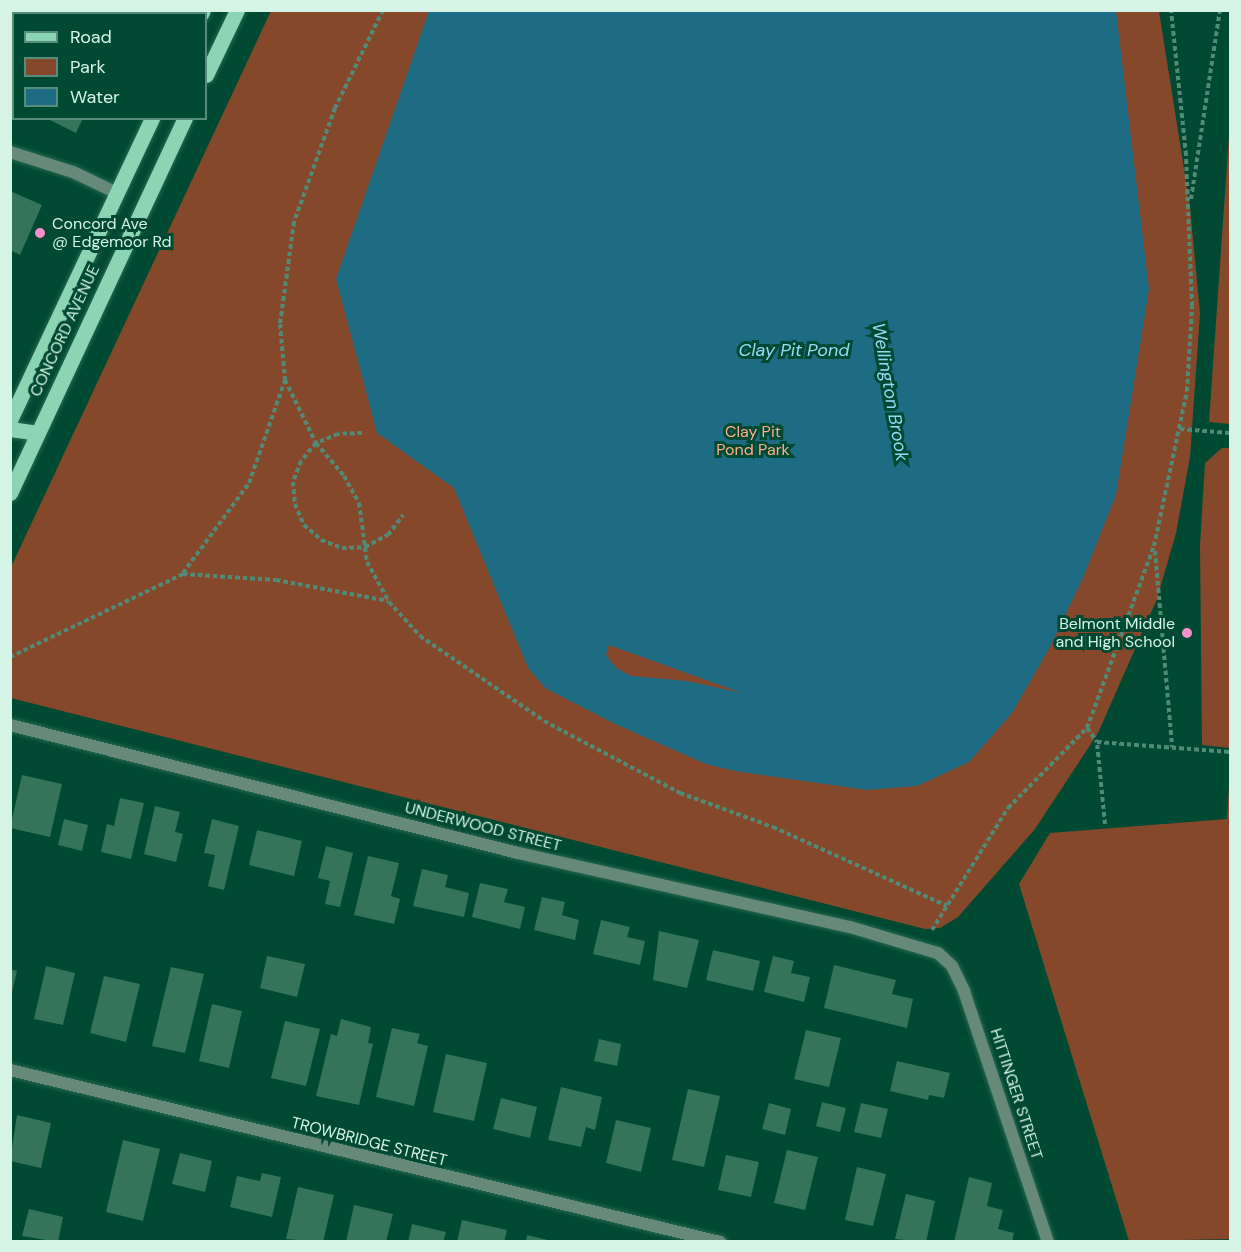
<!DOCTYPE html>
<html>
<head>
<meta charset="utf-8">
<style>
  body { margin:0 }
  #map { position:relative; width:1241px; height:1252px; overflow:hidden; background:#004932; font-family:"DM Sans",sans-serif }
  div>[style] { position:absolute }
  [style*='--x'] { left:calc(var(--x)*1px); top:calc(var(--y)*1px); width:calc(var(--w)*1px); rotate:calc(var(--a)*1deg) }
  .green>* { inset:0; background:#86482b }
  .water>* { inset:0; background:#1e6b84 }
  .building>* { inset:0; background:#35735a }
  .path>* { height:4px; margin-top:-2px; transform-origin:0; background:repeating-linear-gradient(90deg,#518a76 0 4.5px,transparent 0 7.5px) }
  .roads { filter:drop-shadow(0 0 2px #266852) drop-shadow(0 0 2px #266852) }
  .minor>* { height:12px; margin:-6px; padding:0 6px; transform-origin:6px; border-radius:6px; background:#678979 }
  .primary>* { height:15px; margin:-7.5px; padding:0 7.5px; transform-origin:7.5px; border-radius:7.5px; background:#8bd5b4 }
  .dots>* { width:16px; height:16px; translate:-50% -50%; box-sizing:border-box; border:3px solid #004932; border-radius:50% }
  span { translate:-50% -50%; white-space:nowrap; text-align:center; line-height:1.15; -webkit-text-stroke:6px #004932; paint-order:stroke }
  .poi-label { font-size:16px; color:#d5f4e5 }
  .left { translate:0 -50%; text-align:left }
  .right { translate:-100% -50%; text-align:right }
  .street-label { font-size:16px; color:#d5f4e5 }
  .park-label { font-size:16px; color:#feae8a }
  .water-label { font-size:18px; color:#95dbf6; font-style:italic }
  .frame { position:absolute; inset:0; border:12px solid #d5f4e5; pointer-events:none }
  .legend { position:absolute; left:12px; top:12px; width:195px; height:108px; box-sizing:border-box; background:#004932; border:2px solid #558d7a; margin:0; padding:8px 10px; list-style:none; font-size:18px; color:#d5f4e5 }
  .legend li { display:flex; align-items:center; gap:12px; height:30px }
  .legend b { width:30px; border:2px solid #558d7a }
</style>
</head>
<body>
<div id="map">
  <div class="green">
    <i style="clip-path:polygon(271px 11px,1159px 11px,1190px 207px,1200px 313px,1190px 457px,1176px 533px,1157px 599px,1098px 733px,1035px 829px,958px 917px,940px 928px,925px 929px,11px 698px,11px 567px)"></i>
    <i style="clip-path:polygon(1230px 122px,1230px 424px,1209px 422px)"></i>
    <i style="clip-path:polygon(1222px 448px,1230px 448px,1230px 748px,1202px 745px,1200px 545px,1205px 463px)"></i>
    <i style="clip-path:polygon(1230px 770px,1230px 1239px,1129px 1241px,1019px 884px,1050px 833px,1227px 819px)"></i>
  </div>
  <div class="water">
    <i style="clip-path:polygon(evenodd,429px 11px,1116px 11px,1149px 289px,1116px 495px,1083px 578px,1050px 647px,1012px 713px,969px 762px,917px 786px,867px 790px,735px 771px,706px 764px,615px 724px,545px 688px,528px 668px,454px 488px,377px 433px,336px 279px,429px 11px,609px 645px,742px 693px,687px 681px,631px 676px,616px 668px,606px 655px,609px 645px)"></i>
  </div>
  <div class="building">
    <i style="clip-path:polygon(31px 10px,55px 10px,55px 14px)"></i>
    <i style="clip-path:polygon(46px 118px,83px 118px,76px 133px)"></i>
    <i style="clip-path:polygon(10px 191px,42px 205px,20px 255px,10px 250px)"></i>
    <i style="clip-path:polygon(22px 775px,62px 784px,50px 837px,10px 828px)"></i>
    <i style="clip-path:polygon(120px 798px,144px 803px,131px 859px,101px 852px,107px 824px,114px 826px)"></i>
    <i style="clip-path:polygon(155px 806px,180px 812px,175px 832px,183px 834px,176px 862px,144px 854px)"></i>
    <i style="clip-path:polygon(64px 819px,88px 825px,82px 851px,58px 845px)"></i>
    <i style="clip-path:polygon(212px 819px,239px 826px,224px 890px,208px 886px,215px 855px,204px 853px)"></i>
    <i style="clip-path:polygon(257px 830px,302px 841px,294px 876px,249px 865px)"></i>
    <i style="clip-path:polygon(326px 846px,353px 853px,340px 907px,325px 904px,330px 881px,318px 878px)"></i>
    <i style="clip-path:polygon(368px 856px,399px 863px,391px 896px,400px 899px,394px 924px,354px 915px)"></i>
    <i style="clip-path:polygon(422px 869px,448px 875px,445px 887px,469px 893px,464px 917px,413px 906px)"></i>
    <i style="clip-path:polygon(480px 883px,508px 889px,504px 902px,525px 907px,520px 929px,472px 917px)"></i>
    <i style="clip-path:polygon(542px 897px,565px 902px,562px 915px,579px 920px,575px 940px,534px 930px)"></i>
    <i style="clip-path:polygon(601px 920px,630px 927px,627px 937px,645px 941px,640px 965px,593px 954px)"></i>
    <i style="clip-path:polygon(659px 931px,699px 940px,687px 988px,653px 980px)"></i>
    <i style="clip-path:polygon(713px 950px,760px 961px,753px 991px,706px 980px)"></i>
    <i style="clip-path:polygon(267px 956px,305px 964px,297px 997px,260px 988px)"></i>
    <i style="clip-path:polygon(773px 956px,794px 961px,791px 973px,810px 977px,804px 1002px,764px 992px)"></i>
    <i style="clip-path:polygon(834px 965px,896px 980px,892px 994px,913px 999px,907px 1028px,824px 1008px)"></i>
    <i style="clip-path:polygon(46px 966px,75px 973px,63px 1025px,34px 1019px)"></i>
    <i style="clip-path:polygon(171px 967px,204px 974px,185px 1053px,152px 1046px)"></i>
    <i style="clip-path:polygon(10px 969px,17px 971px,11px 996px,10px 996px)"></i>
    <i style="clip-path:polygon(104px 976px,140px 984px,126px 1042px,90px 1033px)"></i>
    <i style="clip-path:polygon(212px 1004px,242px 1011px,229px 1068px,199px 1061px)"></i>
    <i style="clip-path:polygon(341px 1019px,371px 1027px,368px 1043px,373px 1044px,359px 1105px,316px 1096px,331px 1034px,337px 1036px)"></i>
    <i style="clip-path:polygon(285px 1021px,320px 1029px,306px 1086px,271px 1078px)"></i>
    <i style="clip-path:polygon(392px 1028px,420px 1034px,417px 1043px,428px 1046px,414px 1106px,376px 1097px)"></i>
    <i style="clip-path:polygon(806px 1030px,841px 1038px,829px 1087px,794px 1079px)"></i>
    <i style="clip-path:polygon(599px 1039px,621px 1044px,617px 1066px,594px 1061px)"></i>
    <i style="clip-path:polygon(446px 1054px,487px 1063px,474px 1121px,433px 1112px)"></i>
    <i style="clip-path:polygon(897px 1061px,950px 1073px,944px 1098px,929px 1095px,928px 1100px,890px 1091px)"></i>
    <i style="clip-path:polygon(561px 1087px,602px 1097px,595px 1130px,586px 1127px,581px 1147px,548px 1140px)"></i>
    <i style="clip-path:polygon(688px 1089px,720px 1096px,704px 1167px,672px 1160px)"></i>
    <i style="clip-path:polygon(501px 1098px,537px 1107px,530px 1138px,493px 1129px)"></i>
    <i style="clip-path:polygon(822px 1102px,846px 1108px,840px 1132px,816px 1126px)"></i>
    <i style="clip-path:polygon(769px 1103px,791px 1109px,785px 1135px,762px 1129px)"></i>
    <i style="clip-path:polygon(861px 1103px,888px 1109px,881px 1138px,854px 1132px)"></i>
    <i style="clip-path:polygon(17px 1115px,51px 1123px,41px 1168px,10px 1161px)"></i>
    <i style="clip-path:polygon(616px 1120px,651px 1128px,641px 1172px,606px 1163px)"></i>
    <i style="clip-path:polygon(123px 1140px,160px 1149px,143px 1221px,106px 1212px)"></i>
    <i style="clip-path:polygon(787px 1150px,818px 1157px,805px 1210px,774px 1203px)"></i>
    <i style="clip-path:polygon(180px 1153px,212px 1161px,205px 1192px,172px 1184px)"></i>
    <i style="clip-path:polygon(726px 1155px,759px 1162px,751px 1197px,718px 1190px)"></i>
    <i style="clip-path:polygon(857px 1167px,886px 1174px,873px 1226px,845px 1220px)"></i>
    <i style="clip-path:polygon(262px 1173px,281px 1177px,272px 1217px,230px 1207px,237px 1176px,260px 1181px)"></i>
    <i style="clip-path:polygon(969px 1177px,992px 1183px,987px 1206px,1003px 1210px,998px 1229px,1014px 1233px,1012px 1242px,954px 1242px)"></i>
    <i style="clip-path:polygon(298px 1187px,334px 1195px,323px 1242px,286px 1239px)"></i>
    <i style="clip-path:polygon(906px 1194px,935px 1201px,926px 1242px,895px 1239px)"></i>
    <i style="clip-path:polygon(354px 1205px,393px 1214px,386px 1242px,346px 1242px)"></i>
    <i style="clip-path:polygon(29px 1209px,63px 1217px,58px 1242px,22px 1236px)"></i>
    <i style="clip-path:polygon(462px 1220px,507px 1230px,504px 1242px,457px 1242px)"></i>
    <i style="clip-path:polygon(412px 1224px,446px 1232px,443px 1242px,408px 1242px)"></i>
    <i style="clip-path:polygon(527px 1235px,552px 1241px,552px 1242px,526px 1242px)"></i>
  </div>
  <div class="path">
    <i style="--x:383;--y:10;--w:109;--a:116.1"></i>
    <i style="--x:335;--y:108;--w:121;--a:109.8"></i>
    <i style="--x:294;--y:222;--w:103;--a:97.8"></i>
    <i style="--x:280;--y:324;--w:56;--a:84.9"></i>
    <i style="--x:285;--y:380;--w:70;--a:63.8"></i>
    <i style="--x:316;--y:443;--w:43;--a:49.7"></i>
    <i style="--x:344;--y:476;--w:31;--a:61"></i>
    <i style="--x:359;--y:503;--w:60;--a:82.3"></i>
    <i style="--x:367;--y:562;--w:46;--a:61.2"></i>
    <i style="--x:389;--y:602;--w:46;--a:47.6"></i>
    <i style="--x:420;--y:636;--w:150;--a:34.4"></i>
    <i style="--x:544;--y:721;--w:154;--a:27.9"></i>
    <i style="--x:680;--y:793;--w:99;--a:20.1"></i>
    <i style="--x:773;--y:827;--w:191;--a:24.4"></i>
    <i style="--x:1191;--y:199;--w:191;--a:-81.3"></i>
    <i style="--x:1180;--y:429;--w:50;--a:4.6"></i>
    <i style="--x:362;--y:433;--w:24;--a:178"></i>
    <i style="--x:338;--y:434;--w:24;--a:158"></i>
    <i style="--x:316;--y:443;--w:23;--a:130"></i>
    <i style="--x:301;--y:461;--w:22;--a:111"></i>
    <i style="--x:293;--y:482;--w:22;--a:85"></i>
    <i style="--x:295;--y:504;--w:23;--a:67"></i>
    <i style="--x:304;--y:525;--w:23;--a:41"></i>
    <i style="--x:321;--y:540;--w:22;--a:21"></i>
    <i style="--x:342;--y:548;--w:23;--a:-2"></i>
    <i style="--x:365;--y:547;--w:26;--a:-28"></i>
    <i style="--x:388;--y:535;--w:25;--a:-53"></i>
    <i style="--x:1155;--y:551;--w:197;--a:85"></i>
    <i style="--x:183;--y:573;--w:112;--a:-53.7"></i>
    <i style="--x:249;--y:483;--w:109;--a:-70.7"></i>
    <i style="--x:10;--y:657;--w:192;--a:-25.6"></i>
    <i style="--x:183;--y:574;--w:93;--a:3.7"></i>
    <i style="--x:276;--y:580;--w:114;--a:10.6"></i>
    <i style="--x:1087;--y:728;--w:17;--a:54"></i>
    <i style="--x:1105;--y:824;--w:82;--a:-95.6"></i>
    <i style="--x:1097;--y:742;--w:133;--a:4.3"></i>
    <i style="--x:932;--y:930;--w:144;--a:-58.1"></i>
    <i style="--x:1008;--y:808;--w:112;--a:-45.4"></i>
    <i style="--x:1087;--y:728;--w:194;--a:-69.8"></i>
    <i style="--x:1154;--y:546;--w:158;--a:-78"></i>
    <i style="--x:1187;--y:391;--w:85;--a:-86.6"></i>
    <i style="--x:1192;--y:306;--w:151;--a:-92.3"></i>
    <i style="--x:1186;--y:155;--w:146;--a:-95.9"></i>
  </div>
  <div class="roads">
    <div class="minor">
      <i style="--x:10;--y:152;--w:66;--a:17.6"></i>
      <i style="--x:73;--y:172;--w:49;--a:25.5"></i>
      <i style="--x:10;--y:725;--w:524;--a:14.14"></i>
      <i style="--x:518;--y:853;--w:340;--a:12.6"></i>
      <i style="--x:850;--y:927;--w:92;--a:16.5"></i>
      <i style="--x:938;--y:953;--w:19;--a:43"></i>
      <i style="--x:952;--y:966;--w:28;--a:64"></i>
      <i style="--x:964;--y:991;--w:265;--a:71.5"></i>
      <i style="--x:10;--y:1070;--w:731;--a:13.62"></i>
    </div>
    <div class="primary">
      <i style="--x:201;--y:14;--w:4;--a:-63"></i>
      <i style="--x:206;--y:75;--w:72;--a:-64.5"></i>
      <i style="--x:10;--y:420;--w:334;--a:-64.8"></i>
      <i style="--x:10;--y:429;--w:28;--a:8"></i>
      <i style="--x:10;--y:493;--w:414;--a:-65"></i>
    </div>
  </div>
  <div class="dots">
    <i style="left:40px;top:233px;background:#f790cd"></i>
    <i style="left:1187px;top:633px;background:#f790cd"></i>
  </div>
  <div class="poi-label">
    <span class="left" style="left:52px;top:233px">Concord Ave<br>@ Edgemoor Rd</span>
    <span class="right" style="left:1175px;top:633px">Belmont Middle<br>and High School</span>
  </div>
  <div class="street-label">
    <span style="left:65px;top:331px;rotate:-65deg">CONCORD AVENUE</span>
    <span style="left:483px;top:827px;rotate:14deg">UNDERWOOD STREET</span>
    <span style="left:1016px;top:1094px;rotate:72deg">HITTINGER STREET</span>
    <span style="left:369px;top:1142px;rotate:14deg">TROWBRIDGE STREET</span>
  </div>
  <div class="park-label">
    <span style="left:753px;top:441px">Clay Pit<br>Pond Park</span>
  </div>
  <div class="water-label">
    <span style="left:794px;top:350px">Clay Pit Pond</span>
    <span style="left:890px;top:392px;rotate:80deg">Wellington Brook</span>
  </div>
  <div class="frame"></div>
  <ul class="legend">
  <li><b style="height:8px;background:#8bd5b4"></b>Road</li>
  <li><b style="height:16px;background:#86482b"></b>Park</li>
  <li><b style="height:16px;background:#1e6b84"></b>Water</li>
  </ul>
</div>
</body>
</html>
